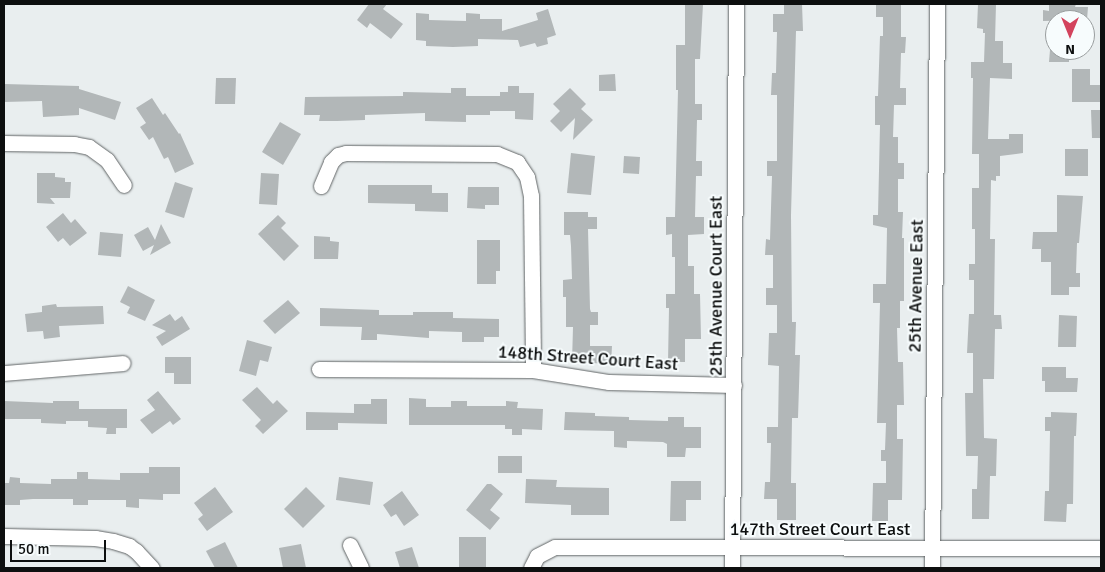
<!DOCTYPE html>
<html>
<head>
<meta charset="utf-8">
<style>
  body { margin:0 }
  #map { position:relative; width:1105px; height:572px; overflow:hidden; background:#e9eeef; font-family:Signika,sans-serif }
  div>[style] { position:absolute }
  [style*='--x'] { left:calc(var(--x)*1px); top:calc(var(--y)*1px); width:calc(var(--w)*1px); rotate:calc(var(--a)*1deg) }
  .building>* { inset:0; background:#b2b7b8 }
  .roads { filter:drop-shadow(0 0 1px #616566) drop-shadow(0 0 1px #616566) }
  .street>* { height:15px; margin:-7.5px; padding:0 7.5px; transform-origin:7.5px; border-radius:7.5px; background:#fff }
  span { translate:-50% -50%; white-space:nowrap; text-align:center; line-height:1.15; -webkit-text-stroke:4px #f7fcfd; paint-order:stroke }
  .street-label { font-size:18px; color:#0d0f0f }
  .frame { position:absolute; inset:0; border:5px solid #0d0f0f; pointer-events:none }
  .north { position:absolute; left:1045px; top:10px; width:50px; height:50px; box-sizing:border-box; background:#f7fcfd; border:1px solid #999d9e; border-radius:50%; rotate:180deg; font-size:14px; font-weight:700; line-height:20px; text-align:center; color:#0d0f0f }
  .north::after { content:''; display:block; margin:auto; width:18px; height:22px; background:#d3435d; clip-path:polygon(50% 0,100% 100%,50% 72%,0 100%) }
  .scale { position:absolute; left:10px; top:540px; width:96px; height:22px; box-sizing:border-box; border:2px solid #0d0f0f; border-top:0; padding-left:6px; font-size:15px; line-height:18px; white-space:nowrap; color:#0d0f0f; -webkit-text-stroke:4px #f7fcfd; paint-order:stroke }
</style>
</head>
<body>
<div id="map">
  <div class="building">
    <i style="clip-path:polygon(369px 4px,387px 4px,383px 9px,403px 24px,391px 39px,370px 23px,367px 28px,357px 20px)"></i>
    <i style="clip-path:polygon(685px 4px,703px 4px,700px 59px,695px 59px,695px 104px,702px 104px,702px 120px,697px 120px,696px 161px,702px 161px,702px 176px,696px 176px,695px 217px,704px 217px,704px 234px,688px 235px,688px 266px,694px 266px,694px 294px,700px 294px,701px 339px,685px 339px,685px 362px,668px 362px,669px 308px,666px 308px,666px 294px,675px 294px,675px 257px,672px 257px,672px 234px,666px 235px,666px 217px,675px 217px,678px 90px,676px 90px,676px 45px,685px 45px)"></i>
    <i style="clip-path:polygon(784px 4px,802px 4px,803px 31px,796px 31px,791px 215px,792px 322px,796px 322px,795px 355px,800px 355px,798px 418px,792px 418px,791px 483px,796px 483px,796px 520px,777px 520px,777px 499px,764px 499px,765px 482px,770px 482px,771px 443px,767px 443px,767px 427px,778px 427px,779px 366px,768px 365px,769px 333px,777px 333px,777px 305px,766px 305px,766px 288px,773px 288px,773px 255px,765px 255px,766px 239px,770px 240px,772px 176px,767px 176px,767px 161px,777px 161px,777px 95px,771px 95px,772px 73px,776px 73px,777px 32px,773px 32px,773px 14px,784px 14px)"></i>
    <i style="clip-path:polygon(876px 4px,901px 4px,901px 37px,906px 37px,905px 53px,901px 53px,900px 88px,906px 88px,906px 105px,894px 105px,893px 137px,898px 137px,898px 163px,904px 163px,904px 179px,898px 179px,898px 212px,903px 212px,902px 238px,904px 238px,904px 301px,900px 301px,900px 328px,897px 328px,898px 362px,903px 362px,904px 405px,897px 405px,897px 439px,903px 439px,902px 500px,888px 500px,888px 521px,872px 521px,873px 483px,886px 483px,886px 461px,881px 461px,881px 450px,885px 450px,886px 423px,877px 423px,880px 303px,873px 303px,873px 284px,886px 284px,887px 228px,873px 225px,873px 215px,878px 215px,880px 125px,875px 125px,875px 96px,878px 96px,880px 36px,883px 36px,883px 17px,876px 17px)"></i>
    <i style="clip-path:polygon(978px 4px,996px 4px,995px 41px,1003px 41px,1003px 63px,1012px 63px,1012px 79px,990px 78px,988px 139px,1009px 139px,1009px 134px,1023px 134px,1023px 153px,1000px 156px,1000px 176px,996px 176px,996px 181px,991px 180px,990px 239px,995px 239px,994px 315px,1001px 315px,1002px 329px,995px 329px,994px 379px,983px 379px,984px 438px,997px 439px,996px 476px,990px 476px,989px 519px,972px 519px,972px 489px,977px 489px,978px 456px,966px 456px,965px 393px,973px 393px,973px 353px,967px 353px,969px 314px,974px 314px,974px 280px,969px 280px,969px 264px,975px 264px,975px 229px,972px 229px,972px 188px,979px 188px,979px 154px,972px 154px,973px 78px,971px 78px,971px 62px,984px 62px,985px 33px,983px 33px,983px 29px,977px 28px)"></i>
    <i style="clip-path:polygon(1049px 4px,1076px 4px,1075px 7px,1088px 7px,1087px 20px,1043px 21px,1043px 10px,1049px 11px)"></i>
    <i style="clip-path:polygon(548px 9px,556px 35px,547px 38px,548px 44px,537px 47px,535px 43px,520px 47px,518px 40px,478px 39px,478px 46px,453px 47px,426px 46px,426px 41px,416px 40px,416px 13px,429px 14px,429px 20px,466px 21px,466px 13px,480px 14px,480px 19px,502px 19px,502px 31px,538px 20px,536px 13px)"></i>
    <i style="clip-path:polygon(1050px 50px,1069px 50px,1069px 62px,1049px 62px)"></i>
    <i style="clip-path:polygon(1072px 69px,1090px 69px,1090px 85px,1100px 85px,1100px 102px,1072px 102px)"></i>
    <i style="clip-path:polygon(615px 74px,616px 91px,599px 91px,599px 75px)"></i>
    <i style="clip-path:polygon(216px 78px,236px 78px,235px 104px,215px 104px)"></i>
    <i style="clip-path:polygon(4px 84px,79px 86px,79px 89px,121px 102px,115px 120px,79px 108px,79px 115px,43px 117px,42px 101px,4px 102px)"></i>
    <i style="clip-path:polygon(508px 86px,519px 86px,519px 93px,534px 93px,533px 120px,515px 119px,515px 111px,490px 111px,490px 115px,466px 115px,466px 122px,425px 121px,425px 113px,365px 115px,365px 120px,337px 121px,319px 121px,320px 115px,304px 115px,305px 97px,403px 96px,403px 92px,451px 93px,451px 88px,466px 88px,466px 96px,500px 96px,500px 92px,508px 92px)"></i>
    <i style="clip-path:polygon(570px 88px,586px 104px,581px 109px,593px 120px,573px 140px,575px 118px,561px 132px,550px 121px,560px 111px,553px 104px)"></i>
    <i style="clip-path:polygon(152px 98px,163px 115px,165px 113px,179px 134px,180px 133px,194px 164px,175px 173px,168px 157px,164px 159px,153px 137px,149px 140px,140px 127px,146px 123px,136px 108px)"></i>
    <i style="clip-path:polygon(1091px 110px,1101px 110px,1101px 138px,1092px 138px)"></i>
    <i style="clip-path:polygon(280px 122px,301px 134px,283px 165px,262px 152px)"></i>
    <i style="clip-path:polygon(1065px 149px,1088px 149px,1088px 176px,1065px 176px)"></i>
    <i style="clip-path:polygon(571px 153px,595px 156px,591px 195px,567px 193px)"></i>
    <i style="clip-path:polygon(624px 156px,640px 157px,639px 174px,623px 173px)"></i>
    <i style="clip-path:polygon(37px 173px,55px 173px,55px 177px,65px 178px,65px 182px,71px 182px,70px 198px,50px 198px,55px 204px,37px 203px)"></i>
    <i style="clip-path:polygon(261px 173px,279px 174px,277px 205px,259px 204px)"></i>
    <i style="clip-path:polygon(175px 182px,193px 188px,184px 218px,165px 212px)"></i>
    <i style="clip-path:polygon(368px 185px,432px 185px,432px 193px,448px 193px,448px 212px,415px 211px,415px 204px,368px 203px)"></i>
    <i style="clip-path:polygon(468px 187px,499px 187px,499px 205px,485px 205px,485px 209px,467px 208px)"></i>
    <i style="clip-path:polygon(1057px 195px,1083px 196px,1079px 243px,1077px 243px,1076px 273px,1080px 273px,1080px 287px,1069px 287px,1069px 295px,1051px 295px,1051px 262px,1041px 262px,1041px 249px,1032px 249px,1033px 232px,1057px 232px)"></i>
    <i style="clip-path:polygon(564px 212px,588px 212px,588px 217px,597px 217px,597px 229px,588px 229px,590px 309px,591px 312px,598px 312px,598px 325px,590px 325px,590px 346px,612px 346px,611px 364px,572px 362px,573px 327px,566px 327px,566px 297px,563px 297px,563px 280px,572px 279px,571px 246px,570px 235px,564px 235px)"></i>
    <i style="clip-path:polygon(63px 213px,71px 223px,75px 219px,87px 233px,70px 246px,63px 238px,58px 242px,46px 227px)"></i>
    <i style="clip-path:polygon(278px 215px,286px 223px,281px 228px,299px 246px,284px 261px,258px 234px)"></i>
    <i style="clip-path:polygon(161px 224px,171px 243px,150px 255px,154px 245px,143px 251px,134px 235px,148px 227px,155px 240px)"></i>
    <i style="clip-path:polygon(100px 232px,123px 234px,121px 257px,98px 255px)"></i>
    <i style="clip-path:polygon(314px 236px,330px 237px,330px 241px,339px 242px,338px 259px,314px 259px)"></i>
    <i style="clip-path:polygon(477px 240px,500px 240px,500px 271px,496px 271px,496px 284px,477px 284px)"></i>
    <i style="clip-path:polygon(128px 286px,155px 300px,145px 321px,127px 313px,130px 307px,120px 302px)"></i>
    <i style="clip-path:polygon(288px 300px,300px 313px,275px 334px,263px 321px)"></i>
    <i style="clip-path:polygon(56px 304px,57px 307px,103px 306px,104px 324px,59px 326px,60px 337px,44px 339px,43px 331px,27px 332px,25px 314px,42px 312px,42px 306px)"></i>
    <i style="clip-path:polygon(320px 308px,379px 310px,379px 315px,413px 315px,413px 312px,453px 312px,453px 318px,499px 319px,499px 337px,484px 337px,484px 342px,462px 342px,462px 332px,429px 331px,429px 338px,377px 334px,377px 340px,361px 340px,362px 327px,320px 326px)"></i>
    <i style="clip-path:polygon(170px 314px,175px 321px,182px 316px,190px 329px,162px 346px,156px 337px,166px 331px,152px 325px)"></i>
    <i style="clip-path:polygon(1059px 315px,1077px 316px,1076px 347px,1058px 347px)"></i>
    <i style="clip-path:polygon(247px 340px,272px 347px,268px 362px,260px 360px,256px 376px,239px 371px)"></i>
    <i style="clip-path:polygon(165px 357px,191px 357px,191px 384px,174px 384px,174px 373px,165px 373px)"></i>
    <i style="clip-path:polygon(1042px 367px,1066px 367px,1066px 378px,1078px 378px,1077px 392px,1045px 392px,1045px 381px,1042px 381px)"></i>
    <i style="clip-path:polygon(257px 387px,273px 404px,277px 400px,288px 411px,263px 434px,255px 426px,261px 420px,242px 400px)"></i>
    <i style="clip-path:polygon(158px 391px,181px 419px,173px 425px,170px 421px,152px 434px,140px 420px,155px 410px,147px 400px)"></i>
    <i style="clip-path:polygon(409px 398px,426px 399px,426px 407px,451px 407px,451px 401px,467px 401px,467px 406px,506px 406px,506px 401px,518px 402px,517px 408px,543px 409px,542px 430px,522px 429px,522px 435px,512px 435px,512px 429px,505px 429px,505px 425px,409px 425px)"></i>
    <i style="clip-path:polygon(371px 399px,387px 399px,387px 424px,338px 423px,338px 430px,306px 430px,306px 412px,354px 413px,354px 404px,371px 404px)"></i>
    <i style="clip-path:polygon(4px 401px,53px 403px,53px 401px,79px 401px,79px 409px,127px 409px,127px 428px,116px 428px,116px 434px,106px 434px,107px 428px,88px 427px,88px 421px,66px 421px,66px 424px,41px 423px,41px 419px,4px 419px)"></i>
    <i style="clip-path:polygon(565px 412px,595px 413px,595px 416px,629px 417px,629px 420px,668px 421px,668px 417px,684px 417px,684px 427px,701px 427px,701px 448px,686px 448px,685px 457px,667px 457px,667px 444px,663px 442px,627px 441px,627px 448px,614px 447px,614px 431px,564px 430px)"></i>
    <i style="clip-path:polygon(1051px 412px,1077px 413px,1076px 436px,1074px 436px,1073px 504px,1067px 504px,1066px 522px,1044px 521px,1045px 491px,1049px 491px,1050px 431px,1045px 431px,1045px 417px,1051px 417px)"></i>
    <i style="clip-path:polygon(498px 456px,522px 456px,522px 473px,498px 473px)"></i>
    <i style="clip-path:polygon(149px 467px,180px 467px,180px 494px,163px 494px,163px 500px,139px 499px,139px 508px,126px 507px,126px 500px,88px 500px,88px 505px,73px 505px,73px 499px,33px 499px,20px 500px,20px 505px,4px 505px,5px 483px,9px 483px,10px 477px,20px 478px,20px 483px,51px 484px,51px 479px,77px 479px,77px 472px,88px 472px,88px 479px,120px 480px,120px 473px,149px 473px)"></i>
    <i style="clip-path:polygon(339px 477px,373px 482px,370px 505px,336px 500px)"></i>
    <i style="clip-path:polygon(526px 479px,557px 480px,556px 487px,609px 488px,609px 515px,571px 515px,571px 505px,525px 503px)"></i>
    <i style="clip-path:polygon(671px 481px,701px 481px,701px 500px,686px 500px,686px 521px,670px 521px)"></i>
    <i style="clip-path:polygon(487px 484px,491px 484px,503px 494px,490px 510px,500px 518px,490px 530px,466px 510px)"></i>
    <i style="clip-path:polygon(215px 487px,233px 512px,207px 531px,198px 519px,203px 515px,194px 503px)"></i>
    <i style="clip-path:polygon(306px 487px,325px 506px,303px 528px,284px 509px)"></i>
    <i style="clip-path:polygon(402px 491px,419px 515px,404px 526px,396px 514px,391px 517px,383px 505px)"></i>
    <i style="clip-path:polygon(459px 537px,486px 537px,486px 568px,459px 568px)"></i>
    <i style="clip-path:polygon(225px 542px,238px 568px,215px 568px,206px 551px)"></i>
    <i style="clip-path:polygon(301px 544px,306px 568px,283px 568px,279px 548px)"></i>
    <i style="clip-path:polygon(412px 547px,419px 568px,400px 568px,395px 552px)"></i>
  </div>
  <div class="roads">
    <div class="street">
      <i style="--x:4;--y:143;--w:70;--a:0.8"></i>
      <i style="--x:74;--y:144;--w:15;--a:11"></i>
      <i style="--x:89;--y:147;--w:22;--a:36"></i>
      <i style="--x:107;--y:160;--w:30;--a:56"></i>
      <i style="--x:321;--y:186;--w:26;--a:-67"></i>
      <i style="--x:331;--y:162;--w:10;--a:-45"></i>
      <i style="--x:338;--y:155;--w:8;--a:-14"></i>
      <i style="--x:346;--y:153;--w:151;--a:0.4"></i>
      <i style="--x:497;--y:154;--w:22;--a:22"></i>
      <i style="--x:517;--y:162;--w:18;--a:56"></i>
      <i style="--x:527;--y:177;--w:19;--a:78"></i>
      <i style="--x:531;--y:196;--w:174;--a:89.3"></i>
      <i style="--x:319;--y:369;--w:214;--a:0.3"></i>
      <i style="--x:533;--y:370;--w:77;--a:9"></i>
      <i style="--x:609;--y:382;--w:125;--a:1.4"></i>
      <i style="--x:4;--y:373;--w:119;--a:-4.8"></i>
      <i style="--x:4;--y:536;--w:91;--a:1.3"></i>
      <i style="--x:95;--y:538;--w:18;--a:9"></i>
      <i style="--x:113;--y:541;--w:17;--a:17"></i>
      <i style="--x:129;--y:546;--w:9;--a:36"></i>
      <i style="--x:136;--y:551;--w:23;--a:47"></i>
      <i style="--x:350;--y:545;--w:25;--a:64"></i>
      <i style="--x:531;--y:568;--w:13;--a:-63"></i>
      <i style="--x:537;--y:556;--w:20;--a:-27"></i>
      <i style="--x:555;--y:547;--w:546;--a:0.1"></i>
      <i style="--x:732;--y:568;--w:564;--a:-89.59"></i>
      <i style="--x:932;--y:568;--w:564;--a:-89.49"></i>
    </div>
  </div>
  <div class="street-label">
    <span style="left:716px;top:286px;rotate:-90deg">25th Avenue Court East</span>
    <span style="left:916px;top:286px;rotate:-89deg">25th Avenue East</span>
    <span style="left:588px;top:358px;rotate:4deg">148th Street Court East</span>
    <span style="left:820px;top:529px">147th Street Court East</span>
  </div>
  <div class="frame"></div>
  <div class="north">N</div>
  <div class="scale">50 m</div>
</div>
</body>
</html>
